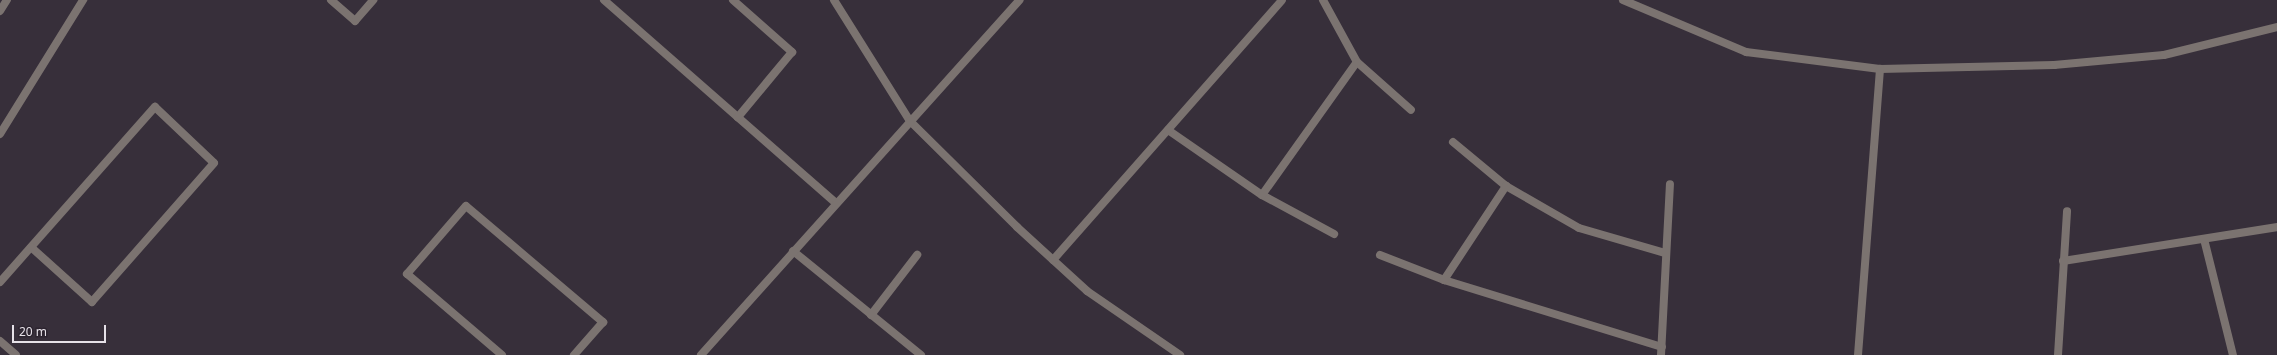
<!DOCTYPE html>
<html>
<head>
<meta charset="utf-8">
<style>
  body { margin:0 }
  #map { position:relative; width:2277px; height:355px; overflow:hidden; background:#372f3a; font-family:"Noto Sans",sans-serif }
  div>[style] { position:absolute }
  [style*='--x'] { left:calc(var(--x)*1px); top:calc(var(--y)*1px); width:calc(var(--w)*1px); rotate:calc(var(--a)*1deg) }
  .minor>* { height:8px; margin:-4px; padding:0 4px; transform-origin:4px; border-radius:4px; background:#7b7370 }
  span { translate:-50% -50%; white-space:nowrap; text-align:center; line-height:1.15; -webkit-text-stroke:3px #2d2530; paint-order:stroke }
  .scale { position:absolute; left:12px; top:325px; width:94px; height:18px; box-sizing:border-box; border:2px solid #e6e1e8; border-top:0; padding-left:5px; font-size:12px; line-height:14px; white-space:nowrap; color:#e6e1e8; -webkit-text-stroke:3px #2d2530; paint-order:stroke }
</style>
</head>
<body>
<div id="map">
  <div class="minor">
    <i style="--x:331;--y:0;--w:32;--a:41"></i>
    <i style="--x:355;--y:21;--w:28;--a:-49"></i>
    <i style="--x:604;--y:0;--w:308;--a:41.2"></i>
    <i style="--x:733;--y:0;--w:79;--a:41.4"></i>
    <i style="--x:792;--y:52;--w:85;--a:129.7"></i>
    <i style="--x:834;--y:0;--w:143;--a:57.9"></i>
    <i style="--x:910;--y:121;--w:151;--a:44.7"></i>
    <i style="--x:1017;--y:227;--w:95;--a:42.4"></i>
    <i style="--x:1087;--y:291;--w:113;--a:34.5"></i>
    <i style="--x:1323;--y:0;--w:71;--a:61.3"></i>
    <i style="--x:1357;--y:62;--w:72;--a:41.6"></i>
    <i style="--x:1623;--y:0;--w:134;--a:22.9"></i>
    <i style="--x:1746;--y:52;--w:135;--a:7.2"></i>
    <i style="--x:1880;--y:69;--w:174;--a:-1.3"></i>
    <i style="--x:2054;--y:65;--w:110;--a:-5.2"></i>
    <i style="--x:2164;--y:55;--w:116;--a:-13.9"></i>
    <i style="--x:0;--y:11;--w:13;--a:-58"></i>
    <i style="--x:1168;--y:130;--w:114;--a:34.7"></i>
    <i style="--x:1262;--y:195;--w:82;--a:28.4"></i>
    <i style="--x:0;--y:134;--w:158;--a:-58.2"></i>
    <i style="--x:1453;--y:142;--w:69;--a:39.7"></i>
    <i style="--x:1506;--y:186;--w:84;--a:29.9"></i>
    <i style="--x:1579;--y:228;--w:90;--a:16.2"></i>
    <i style="--x:1262;--y:195;--w:163;--a:-54.5"></i>
    <i style="--x:2204;--y:239;--w:120;--a:76"></i>
    <i style="--x:793;--y:251;--w:165;--a:39.1"></i>
    <i style="--x:1380;--y:255;--w:69;--a:21.3"></i>
    <i style="--x:1444;--y:280;--w:228;--a:17.1"></i>
    <i style="--x:1053;--y:260;--w:346;--a:-48.6"></i>
    <i style="--x:2063;--y:261;--w:217;--a:-9"></i>
    <i style="--x:1444;--y:280;--w:113;--a:-56.6"></i>
    <i style="--x:0;--y:282;--w:234;--a:-48.5"></i>
    <i style="--x:155;--y:107;--w:81;--a:43.5"></i>
    <i style="--x:214;--y:163;--w:185;--a:131.3"></i>
    <i style="--x:92;--y:302;--w:82;--a:-138"></i>
    <i style="--x:871;--y:315;--w:76;--a:-52.5"></i>
    <i style="--x:0;--y:341;--w:21;--a:41"></i>
    <i style="--x:502;--y:355;--w:125;--a:-139.5"></i>
    <i style="--x:407;--y:274;--w:90;--a:-49.1"></i>
    <i style="--x:466;--y:206;--w:180;--a:40.3"></i>
    <i style="--x:603;--y:322;--w:44;--a:131.3"></i>
    <i style="--x:701;--y:355;--w:477;--a:-48.1"></i>
    <i style="--x:1661;--y:355;--w:171;--a:-87"></i>
    <i style="--x:1858;--y:355;--w:287;--a:-85.6"></i>
    <i style="--x:2058;--y:355;--w:144;--a:-86.4"></i>
  </div>
  <div class="scale">20 m</div>
</div>
</body>
</html>
